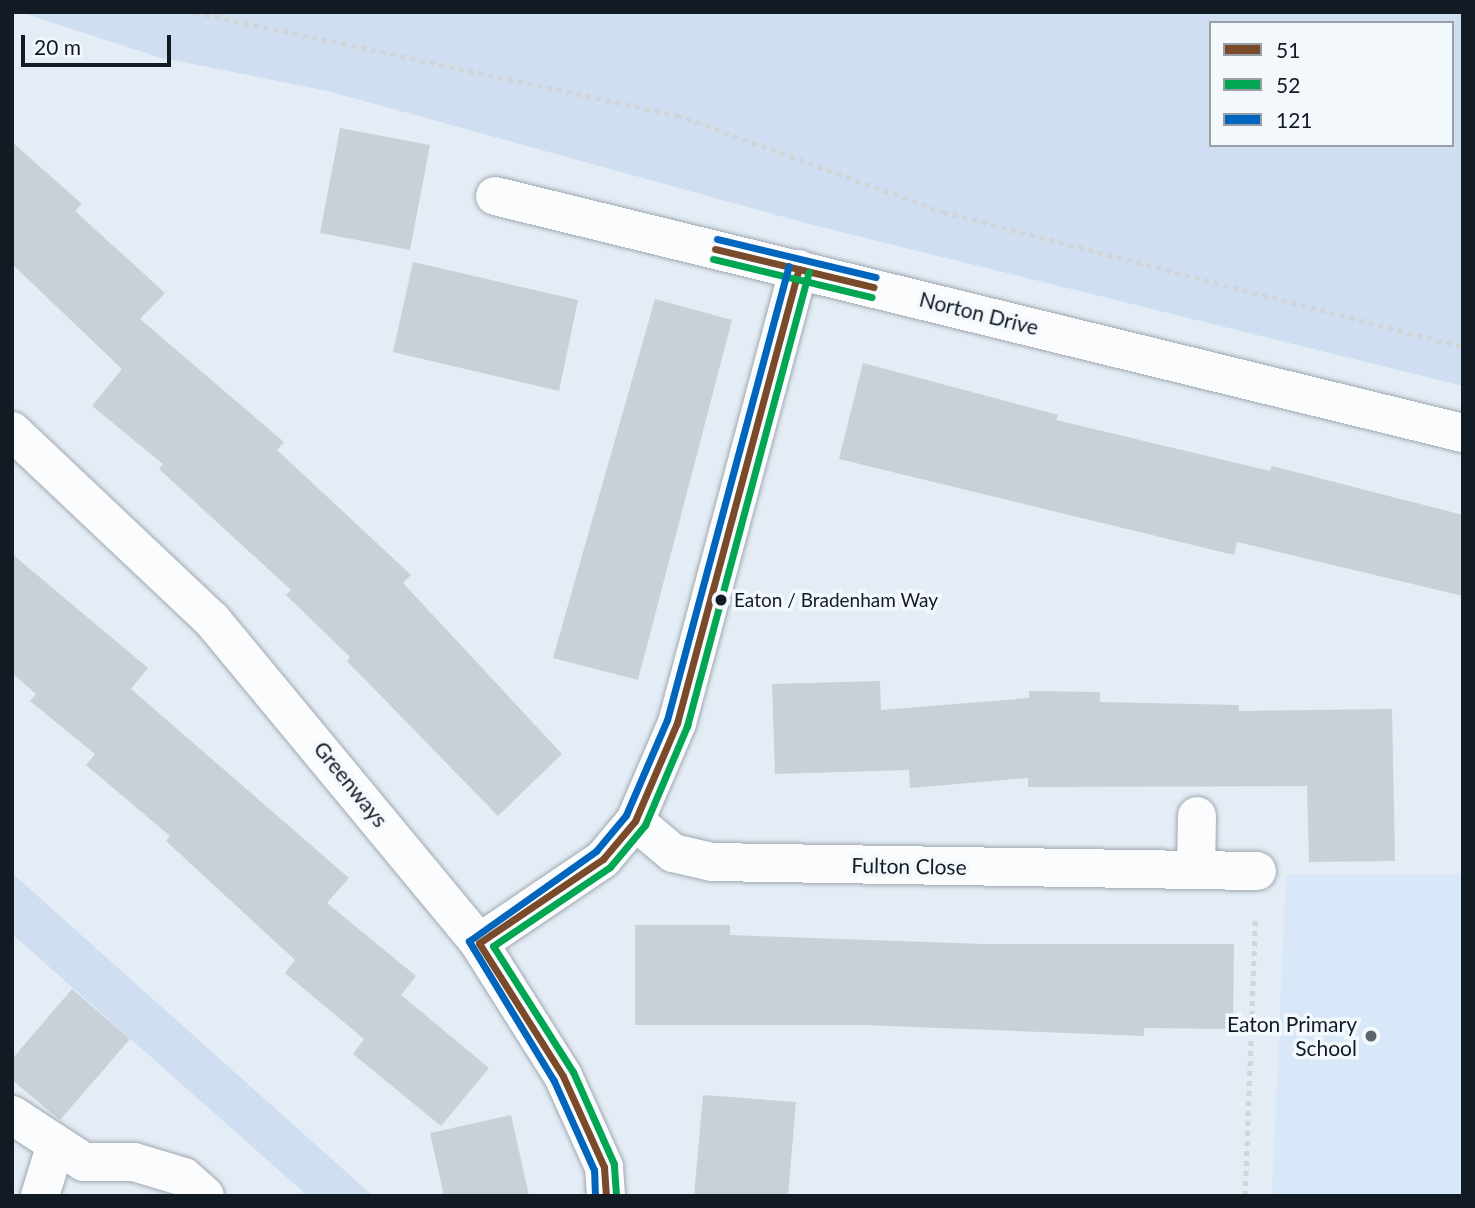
<!DOCTYPE html>
<html>
<head>
<meta charset="utf-8">
<style>
  body { margin:0 }
  #map { position:relative; width:1475px; height:1208px; overflow:hidden; background:#e4ecf5; font-family:Lato,sans-serif }
  div>[style] { position:absolute }
  [style*='--x'] { left:calc(var(--x)*1px); top:calc(var(--y)*1px); width:calc(var(--w)*1px); rotate:calc(var(--a)*1deg) }
  .built>* { inset:0; background:#d8e8f9 }
  .green>* { inset:0; background:#cfdff1 }
  .building>* { inset:0; background:#c8d0d8 }
  .path>* { height:4.5px; margin-top:-2.25px; transform-origin:0; background:repeating-linear-gradient(90deg,#d2d5d8 0 5px,transparent 0 10px) }
  .roads { filter:drop-shadow(0 0 2px #a0a8b0) drop-shadow(0 0 2px #a0a8b0) }
  .minor>* { height:38px; margin:-19px; padding:0 19px; transform-origin:19px; border-radius:19px; background:#fbfcfe }
  .bus-1>* { height:7px; margin:-3.5px; padding:0 3.5px; transform-origin:3.5px; border-radius:3.5px; background:#7a4b2a }
  .bus-2>* { height:7px; margin:-3.5px; padding:0 3.5px; transform-origin:3.5px; border-radius:3.5px; background:#00a651 }
  .bus-3>* { height:7px; margin:-3.5px; padding:0 3.5px; transform-origin:3.5px; border-radius:3.5px; background:#0065bd }
  .dots>* { width:19px; height:19px; translate:-50% -50%; box-sizing:border-box; border:4px solid #f3f8fd; border-radius:50% }
  span { translate:-50% -50%; white-space:nowrap; text-align:center; line-height:1.15; -webkit-text-stroke:7px #f3f8fd; paint-order:stroke }
  .bus-label { font-size:19px; color:#121a23 }
  .left { translate:0 -50%; text-align:left }
  .street-label { font-size:21px; color:#121a23 }
  .poi-label { font-size:21px; color:#121a23 }
  .right { translate:-100% -50%; text-align:right }
  .frame { position:absolute; inset:0; border:14px solid #121a23; pointer-events:none }
  .legend { position:absolute; left:1209px; top:21px; width:245px; height:126px; box-sizing:border-box; background:#f3f8fd; border:2px solid #999fa6; margin:0; padding:9px 12px; list-style:none; font-size:21px; color:#121a23 }
  .legend li { display:flex; align-items:center; gap:14px; height:35px }
  .legend b { width:35px; border:2px solid #999fa6 }
  .scale { position:absolute; left:21px; top:35px; width:150px; height:32px; box-sizing:border-box; border:4px solid #121a23; border-top:0; padding-left:9px; font-size:21px; line-height:24px; white-space:nowrap; color:#121a23; -webkit-text-stroke:5px #f3f8fd; paint-order:stroke }
</style>
</head>
<body>
<div id="map">
  <div class="built">
    <i style="clip-path:polygon(1463px 874px,1463px 1196px,1272px 1196px,1286px 875px)"></i>
  </div>
  <div class="green">
    <i style="clip-path:polygon(evenodd,20px 12px,1463px 12px,1463px 386px,809px 224px,328px 91px,158px 57px,20px 12px,1211px 23px,1452px 23px,1452px 145px,1211px 145px,1211px 23px)"></i>
    <i style="clip-path:polygon(12px 873px,373px 1196px,308px 1196px,12px 934px)"></i>
  </div>
  <div class="building">
    <i style="clip-path:polygon(340px 128px,430px 145px,410px 250px,320px 233px)"></i>
    <i style="clip-path:polygon(12px 142px,82px 204px,75px 211px,165px 293px,140px 319px,284px 442px,277px 450px,411px 575px,403px 583px,562px 754px,498px 816px,347px 661px,350px 657px,286px 595px,291px 590px,159px 469px,163px 464px,92px 406px,122px 369px,12px 264px)"></i>
    <i style="clip-path:polygon(413px 262px,578px 300px,559px 391px,393px 352px)"></i>
    <i style="clip-path:polygon(655px 299px,732px 320px,638px 680px,553px 658px)"></i>
    <i style="clip-path:polygon(863px 363px,1058px 415px,1056px 420px,1270px 471px,1272px 466px,1463px 515px,1463px 596px,1237px 542px,1234px 555px,839px 459px)"></i>
    <i style="clip-path:polygon(12px 554px,148px 668px,131px 689px,349px 878px,327px 903px,416px 976px,401px 995px,489px 1068px,441px 1126px,353px 1054px,364px 1039px,285px 973px,295px 960px,166px 841px,170px 836px,86px 765px,95px 754px,30px 701px,36px 694px,12px 673px)"></i>
    <i style="clip-path:polygon(880px 681px,881px 710px,1029px 698px,1029px 691px,1100px 692px,1100px 702px,1239px 705px,1239px 711px,1392px 709px,1395px 861px,1309px 862px,1307px 786px,1028px 787px,1028px 778px,910px 788px,909px 770px,775px 774px,772px 684px)"></i>
    <i style="clip-path:polygon(635px 925px,730px 925px,730px 935px,983px 944px,1234px 944px,1233px 1029px,1144px 1028px,1144px 1036px,863px 1025px,635px 1025px)"></i>
    <i style="clip-path:polygon(72px 989px,130px 1039px,60px 1120px,12px 1080px,12px 1059px)"></i>
    <i style="clip-path:polygon(703px 1095px,796px 1102px,788px 1196px,694px 1196px)"></i>
    <i style="clip-path:polygon(511px 1115px,529px 1196px,444px 1196px,430px 1133px)"></i>
  </div>
  <div class="path">
    <i style="--x:195;--y:12;--w:493;--a:12.1"></i>
    <i style="--x:677;--y:115;--w:283;--a:20"></i>
    <i style="--x:943;--y:212;--w:537;--a:14.55"></i>
    <i style="--x:1245;--y:1196;--w:279;--a:-87.9"></i>
  </div>
  <div class="roads">
    <div class="minor">
      <i style="--x:495;--y:196;--w:997;--a:13.76"></i>
      <i style="--x:12;--y:431;--w:275;--a:43.4"></i>
      <i style="--x:212;--y:620;--w:419;--a:50.4"></i>
      <i style="--x:479;--y:943;--w:157;--a:57.7"></i>
      <i style="--x:563;--y:1076;--w:100;--a:65.7"></i>
      <i style="--x:604;--y:1167;--w:29;--a:86"></i>
      <i style="--x:635;--y:821;--w:50;--a:40.1"></i>
      <i style="--x:673;--y:853;--w:40;--a:13"></i>
      <i style="--x:712;--y:862;--w:545;--a:0.95"></i>
      <i style="--x:1196;--y:869;--w:53;--a:-88.9"></i>
      <i style="--x:479;--y:943;--w:150;--a:-34.1"></i>
      <i style="--x:603;--y:859;--w:50;--a:-49.9"></i>
      <i style="--x:635;--y:821;--w:107;--a:-66.8"></i>
      <i style="--x:677;--y:723;--w:470;--a:-75"></i>
      <i style="--x:12;--y:1115;--w:86;--a:33.1"></i>
      <i style="--x:84;--y:1162;--w:50;--a:0"></i>
      <i style="--x:134;--y:1162;--w:52;--a:16.7"></i>
      <i style="--x:184;--y:1177;--w:28;--a:42"></i>
      <i style="--x:40;--y:1196;--w:51;--a:-73"></i>
    </div>
  </div>
  <div class="bus-1">
    <i style="--x:715;--y:249;--w:163;--a:13.5"></i>
    <i style="--x:606;--y:1196;--w:29;--a:-94"></i>
    <i style="--x:604;--y:1167;--w:100;--a:-114.3"></i>
    <i style="--x:563;--y:1076;--w:157;--a:-122.3"></i>
    <i style="--x:479;--y:943;--w:150;--a:-34.1"></i>
    <i style="--x:603;--y:859;--w:50;--a:-49.9"></i>
    <i style="--x:635;--y:821;--w:107;--a:-66.8"></i>
    <i style="--x:677;--y:723;--w:470;--a:-75"></i>
  </div>
  <div class="bus-2">
    <i style="--x:713;--y:259;--w:163;--a:13.5"></i>
    <i style="--x:616;--y:1195;--w:31;--a:-94"></i>
    <i style="--x:614;--y:1164;--w:101;--a:-114"></i>
    <i style="--x:573;--y:1072;--w:149;--a:-122.4"></i>
    <i style="--x:493;--y:946;--w:141;--a:-34"></i>
    <i style="--x:610;--y:867;--w:55;--a:-50.2"></i>
    <i style="--x:645;--y:825;--w:108;--a:-67"></i>
    <i style="--x:687;--y:726;--w:470;--a:-75"></i>
  </div>
  <div class="bus-3">
    <i style="--x:717;--y:239;--w:163;--a:13.5"></i>
    <i style="--x:595;--y:1196;--w:26;--a:-92"></i>
    <i style="--x:594;--y:1170;--w:98;--a:-114.2"></i>
    <i style="--x:554;--y:1081;--w:164;--a:-121.3"></i>
    <i style="--x:469;--y:941;--w:156;--a:-35.3"></i>
    <i style="--x:596;--y:851;--w:47;--a:-50.2"></i>
    <i style="--x:626;--y:815;--w:103;--a:-66.7"></i>
    <i style="--x:667;--y:720;--w:470;--a:-75"></i>
  </div>
  <div class="dots">
    <i style="left:721px;top:600px;background:#121a23"></i>
    <i style="left:1371px;top:1036px;background:#5c646c"></i>
  </div>
  <div class="bus-label">
    <span class="left" style="left:734px;top:600px">Eaton / Bradenham Way</span>
  </div>
  <div class="street-label">
    <span style="left:979px;top:313px;rotate:14deg">Norton Drive</span>
    <span style="left:351px;top:784px;rotate:51deg">Greenways</span>
    <span style="left:909px;top:866px;rotate:1deg">Fulton Close</span>
  </div>
  <div class="poi-label">
    <span class="right" style="left:1357px;top:1036px">Eaton Primary<br>School</span>
  </div>
  <div class="frame"></div>
  <ul class="legend">
  <li><b style="height:9px;background:#7a4b2a"></b>51</li>
  <li><b style="height:9px;background:#00a651"></b>52</li>
  <li><b style="height:9px;background:#0065bd"></b>121</li>
  </ul>
  <div class="scale">20 m</div>
</div>
</body>
</html>
